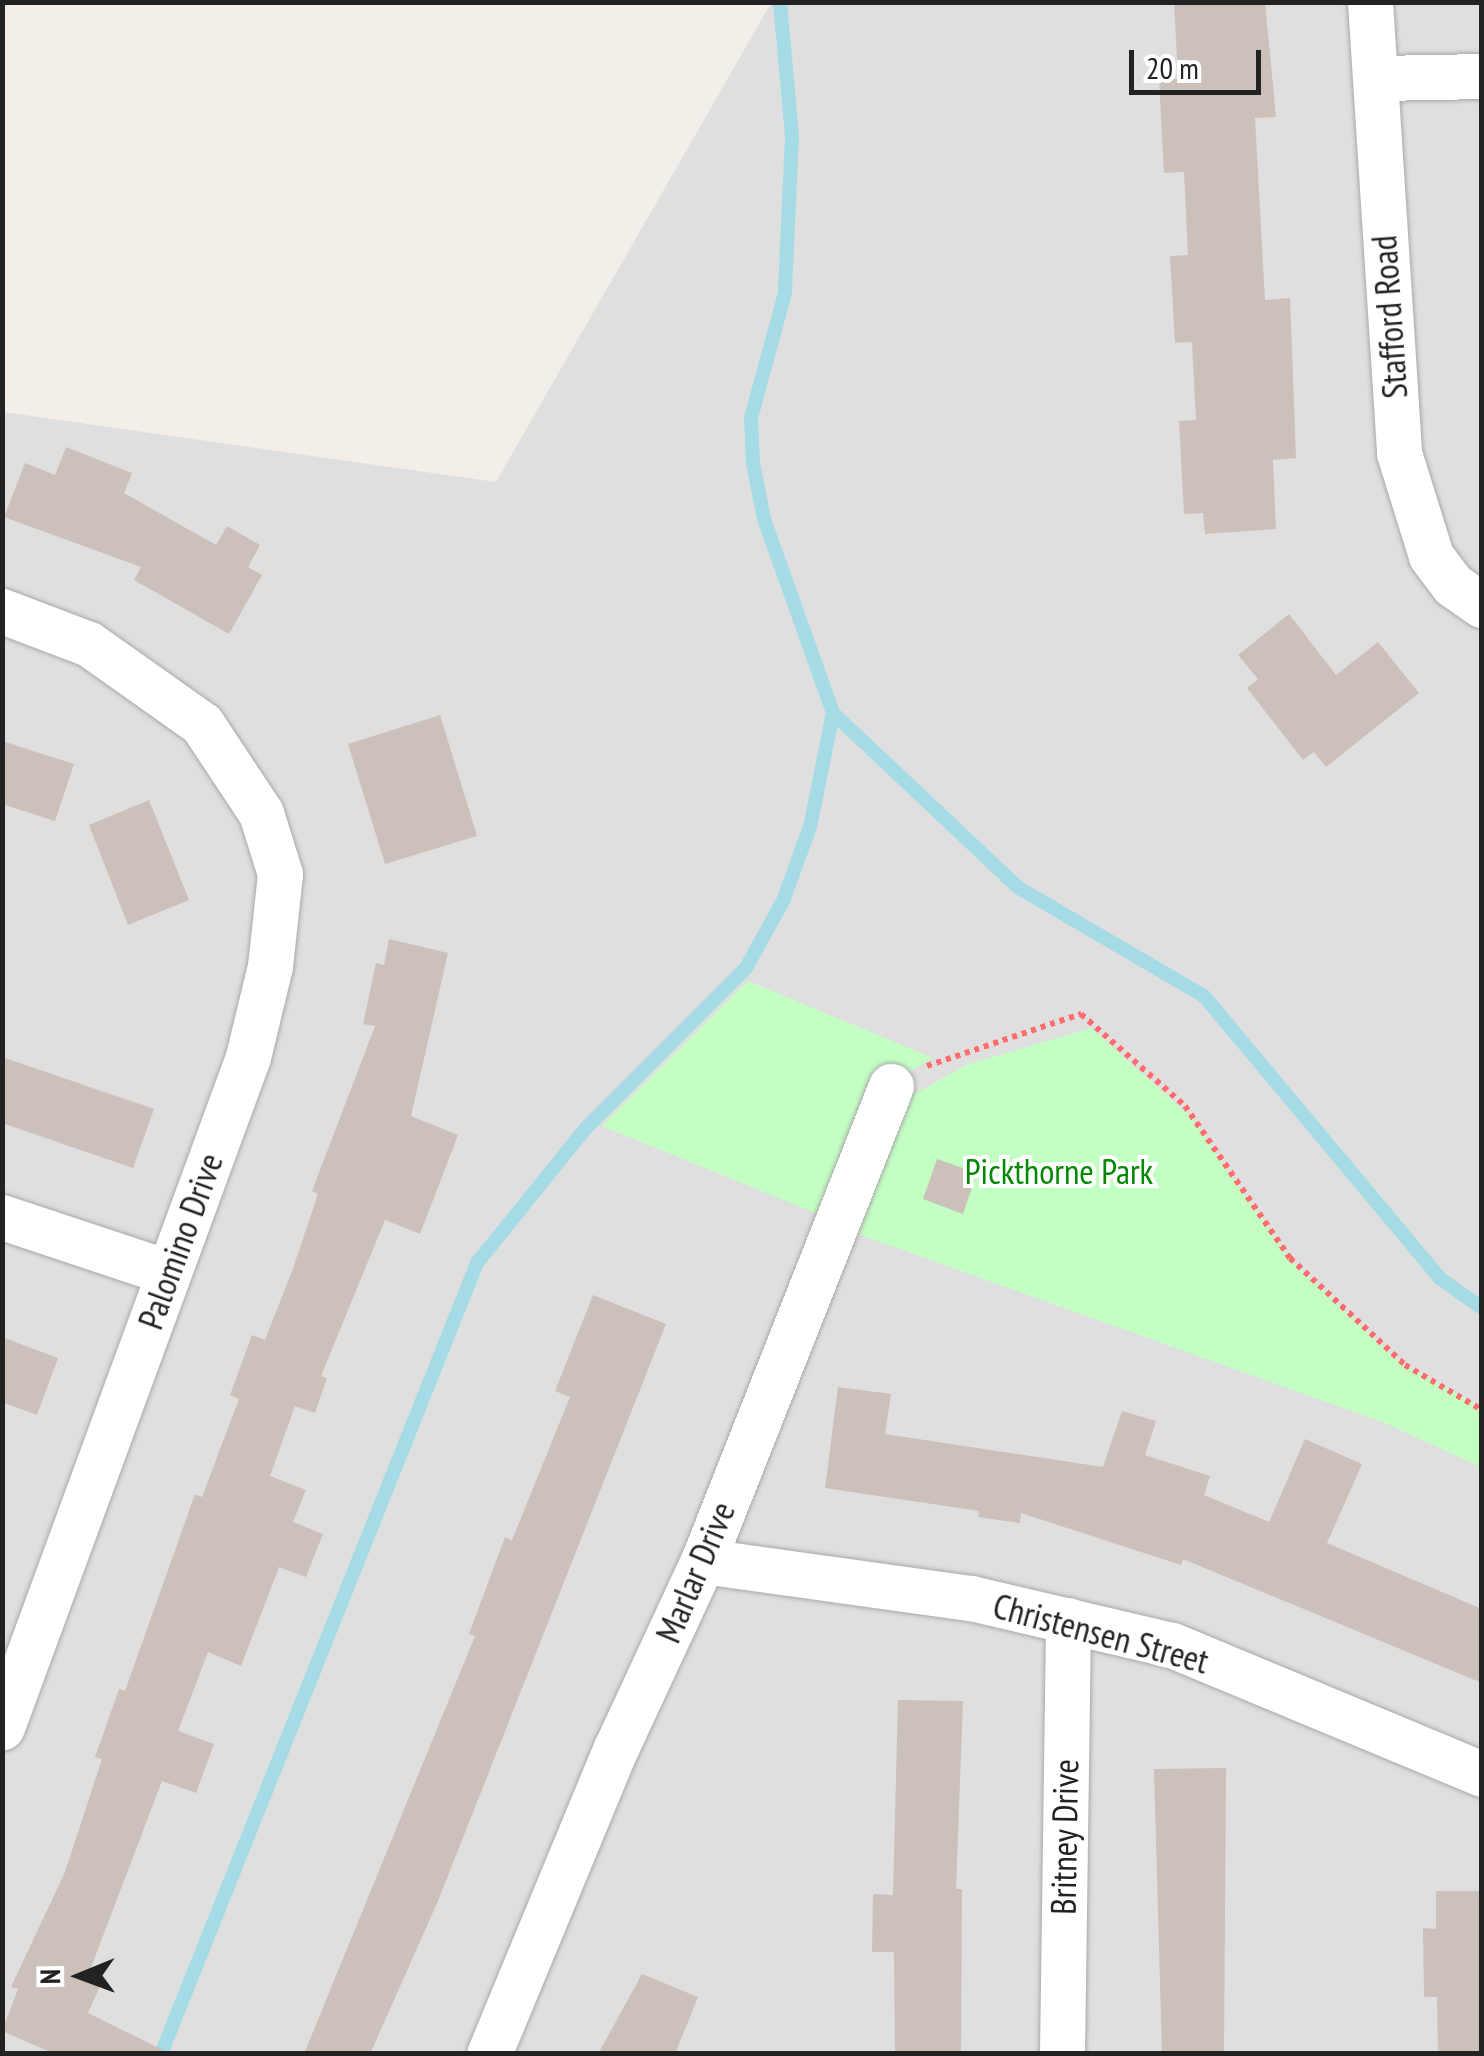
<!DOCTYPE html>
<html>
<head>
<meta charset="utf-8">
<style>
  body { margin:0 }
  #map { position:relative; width:1484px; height:2056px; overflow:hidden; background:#f3eee8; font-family:"PT Sans Narrow",sans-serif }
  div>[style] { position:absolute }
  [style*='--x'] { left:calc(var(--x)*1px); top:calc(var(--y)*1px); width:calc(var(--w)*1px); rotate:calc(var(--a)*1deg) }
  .residential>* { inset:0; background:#e0dfdf }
  .park>* { inset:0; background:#c3fec3 }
  .stream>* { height:14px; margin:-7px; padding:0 7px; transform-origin:7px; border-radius:7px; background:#a5dbe4 }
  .building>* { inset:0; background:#cbc0ba }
  .path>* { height:6px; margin-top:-3px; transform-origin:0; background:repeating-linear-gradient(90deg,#ff6e6c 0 5px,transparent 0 10px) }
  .roads { filter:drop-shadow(0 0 2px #a9a9a9) drop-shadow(0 0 2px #a9a9a9) }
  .minor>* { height:45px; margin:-22.5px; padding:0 22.5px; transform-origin:22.5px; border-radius:22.5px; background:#fff }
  span { translate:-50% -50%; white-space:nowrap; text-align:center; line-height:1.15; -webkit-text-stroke:8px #fff; paint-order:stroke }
  .street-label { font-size:35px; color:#222 }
  .park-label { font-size:35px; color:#038802 }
  .frame { position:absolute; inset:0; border:5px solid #222; pointer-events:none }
  .north { position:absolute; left:30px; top:1926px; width:100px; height:100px; -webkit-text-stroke:8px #fff; paint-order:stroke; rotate:269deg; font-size:28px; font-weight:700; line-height:40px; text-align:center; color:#222 }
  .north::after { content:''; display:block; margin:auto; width:35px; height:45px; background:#222; clip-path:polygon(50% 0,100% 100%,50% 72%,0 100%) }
  .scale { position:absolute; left:1129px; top:50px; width:132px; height:45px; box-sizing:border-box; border:5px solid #222; border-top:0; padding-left:12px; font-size:30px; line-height:35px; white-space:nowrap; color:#222; -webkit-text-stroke:8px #fff; paint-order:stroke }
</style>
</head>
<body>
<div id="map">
  <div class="residential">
    <i style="clip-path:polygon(771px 3px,1481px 3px,1481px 2053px,3px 2054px,3px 412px,496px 482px)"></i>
  </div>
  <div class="park">
    <i style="clip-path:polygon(748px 981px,933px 1058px,879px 1088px,830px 1219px,602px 1126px)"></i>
    <i style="clip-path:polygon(1091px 1028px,1189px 1115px,1290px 1259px,1399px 1362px,1481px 1407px,1481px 1467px,1385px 1423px,858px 1234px,909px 1097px,966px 1065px)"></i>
  </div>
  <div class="stream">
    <i style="--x:780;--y:2;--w:135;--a:84.9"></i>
    <i style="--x:792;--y:136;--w:157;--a:92.6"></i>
    <i style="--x:785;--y:293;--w:130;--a:105.2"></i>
    <i style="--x:751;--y:418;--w:45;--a:87.5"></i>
    <i style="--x:753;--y:463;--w:57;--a:78.9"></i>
    <i style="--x:764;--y:519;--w:206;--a:70.4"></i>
    <i style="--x:833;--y:713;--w:255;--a:43.3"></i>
    <i style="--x:1019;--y:888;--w:214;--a:30.3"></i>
    <i style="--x:1204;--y:996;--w:369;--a:50.1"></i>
    <i style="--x:1441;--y:1279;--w:50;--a:35.3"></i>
    <i style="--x:161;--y:2054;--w:852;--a:-68.22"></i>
    <i style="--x:477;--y:1263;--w:172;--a:-51.1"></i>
    <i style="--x:585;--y:1129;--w:228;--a:-45"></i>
    <i style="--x:746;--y:968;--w:77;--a:-61.1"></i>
    <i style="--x:783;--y:901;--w:79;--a:-70"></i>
    <i style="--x:810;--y:827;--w:116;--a:-78.6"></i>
  </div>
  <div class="building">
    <i style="clip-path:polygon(1174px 2px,1265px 2px,1276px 117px,1255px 118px,1265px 300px,1290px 298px,1296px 458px,1273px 460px,1276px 529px,1205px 534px,1203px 513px,1184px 514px,1179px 421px,1196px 420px,1192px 342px,1175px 343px,1170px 256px,1188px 255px,1184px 172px,1164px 173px,1159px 80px,1178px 79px)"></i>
    <i style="clip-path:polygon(66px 447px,132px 473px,124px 493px,216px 545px,227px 526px,260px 545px,248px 567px,262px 575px,229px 634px,134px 580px,141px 567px,4px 517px,25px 463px,55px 475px)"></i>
    <i style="clip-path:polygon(1289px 614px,1336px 675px,1378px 642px,1419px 693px,1326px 767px,1314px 752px,1303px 760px,1247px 688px,1258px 679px,1238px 655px)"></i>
    <i style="clip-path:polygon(440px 715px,477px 836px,385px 864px,348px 744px)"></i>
    <i style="clip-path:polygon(2px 741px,74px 764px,55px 821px,2px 804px)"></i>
    <i style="clip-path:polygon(149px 800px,189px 900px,128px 925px,89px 825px)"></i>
    <i style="clip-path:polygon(389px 939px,448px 953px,411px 1116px,458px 1135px,420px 1234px,385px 1220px,321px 1376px,327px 1378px,315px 1413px,295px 1406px,270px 1476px,306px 1490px,293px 1522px,323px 1534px,306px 1577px,279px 1567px,241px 1666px,208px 1652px,178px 1731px,214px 1744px,196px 1793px,162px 1781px,87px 1978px,101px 1984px,88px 2013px,171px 2054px,55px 2054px,2px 2031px,18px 1989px,11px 1987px,65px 1872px,102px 1759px,95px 1757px,119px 1689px,125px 1691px,195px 1494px,202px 1497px,239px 1399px,230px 1395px,252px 1335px,265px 1340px,292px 1271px,318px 1194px,312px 1191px,375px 1026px,363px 1024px,376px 963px,384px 965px)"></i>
    <i style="clip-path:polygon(2px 1057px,154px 1109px,133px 1168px,2px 1123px)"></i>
    <i style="clip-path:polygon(937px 1159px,977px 1173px,963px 1214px,923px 1199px)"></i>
    <i style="clip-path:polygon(593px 1295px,666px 1324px,438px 1901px,370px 2054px,304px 2054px,475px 1636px,469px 1634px,505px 1537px,512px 1540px,570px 1397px,555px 1391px)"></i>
    <i style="clip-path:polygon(2px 1337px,58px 1358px,37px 1415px,2px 1402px)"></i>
    <i style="clip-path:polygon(838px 1387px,891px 1394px,885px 1434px,1103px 1467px,1122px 1411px,1156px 1421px,1145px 1455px,1210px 1476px,1204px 1495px,1269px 1522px,1305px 1439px,1362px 1464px,1327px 1543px,1482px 1609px,1482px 1683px,1183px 1559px,1181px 1565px,1021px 1513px,1020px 1523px,978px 1517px,979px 1511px,825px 1488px)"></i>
    <i style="clip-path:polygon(898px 1700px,963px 1701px,956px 1889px,962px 1889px,961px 2054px,895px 2054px,894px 1952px,872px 1952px,873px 1894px,893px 1895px)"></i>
    <i style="clip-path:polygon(1226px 1768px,1224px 2054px,1162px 2054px,1154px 1769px)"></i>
    <i style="clip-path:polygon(1436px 1891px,1482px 1891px,1482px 2054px,1438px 2054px,1437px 1997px,1424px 1997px,1423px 1928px,1436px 1929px)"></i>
    <i style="clip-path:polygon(642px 1974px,698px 1997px,675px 2054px,598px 2054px)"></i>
  </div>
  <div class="path">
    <i style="--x:927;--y:1066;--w:163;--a:-18.7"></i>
    <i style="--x:1081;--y:1014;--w:139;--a:41.5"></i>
    <i style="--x:1185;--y:1106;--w:185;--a:55.4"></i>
    <i style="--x:1290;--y:1258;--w:157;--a:42.9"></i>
    <i style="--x:1405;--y:1365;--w:89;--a:30.3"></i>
  </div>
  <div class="roads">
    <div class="minor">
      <i style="--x:1370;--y:2;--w:452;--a:86.3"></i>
      <i style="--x:1399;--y:453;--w:108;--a:72.7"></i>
      <i style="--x:1431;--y:556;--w:36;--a:53"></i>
      <i style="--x:1453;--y:585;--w:35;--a:35"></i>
      <i style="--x:1379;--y:78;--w:103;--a:-1.1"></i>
      <i style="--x:2;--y:611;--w:93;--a:20.8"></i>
      <i style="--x:89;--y:644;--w:138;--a:35.3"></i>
      <i style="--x:202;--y:724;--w:107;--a:56.5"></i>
      <i style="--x:261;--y:813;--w:64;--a:72.7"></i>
      <i style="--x:280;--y:874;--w:93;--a:96.2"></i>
      <i style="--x:270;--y:966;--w:94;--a:103.6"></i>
      <i style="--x:248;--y:1057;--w:714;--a:110.16"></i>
      <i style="--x:2;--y:1217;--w:174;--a:18.4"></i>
      <i style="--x:703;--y:1561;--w:271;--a:7.9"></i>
      <i style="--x:971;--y:1598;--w:206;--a:13.2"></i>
      <i style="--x:1172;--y:1645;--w:336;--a:22.6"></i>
      <i style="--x:489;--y:2054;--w:331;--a:-67.5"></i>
      <i style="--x:616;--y:1748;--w:206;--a:-65.1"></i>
      <i style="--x:703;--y:1561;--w:511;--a:-68.41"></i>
      <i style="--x:1062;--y:2054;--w:434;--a:-89.2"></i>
    </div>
  </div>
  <div class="street-label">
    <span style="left:1389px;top:317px;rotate:-94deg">Stafford Road</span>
    <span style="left:180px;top:1241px;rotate:-70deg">Palomino Drive</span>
    <span style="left:695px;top:1572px;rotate:-67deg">Marlar Drive</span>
    <span style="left:1101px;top:1633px;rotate:15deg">Christensen Street</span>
    <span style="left:1064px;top:1837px;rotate:-89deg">Britney Drive</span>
  </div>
  <div class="park-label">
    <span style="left:1059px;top:1171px">Pickthorne Park</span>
  </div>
  <div class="frame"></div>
  <div class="north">N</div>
  <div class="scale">20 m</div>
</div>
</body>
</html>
